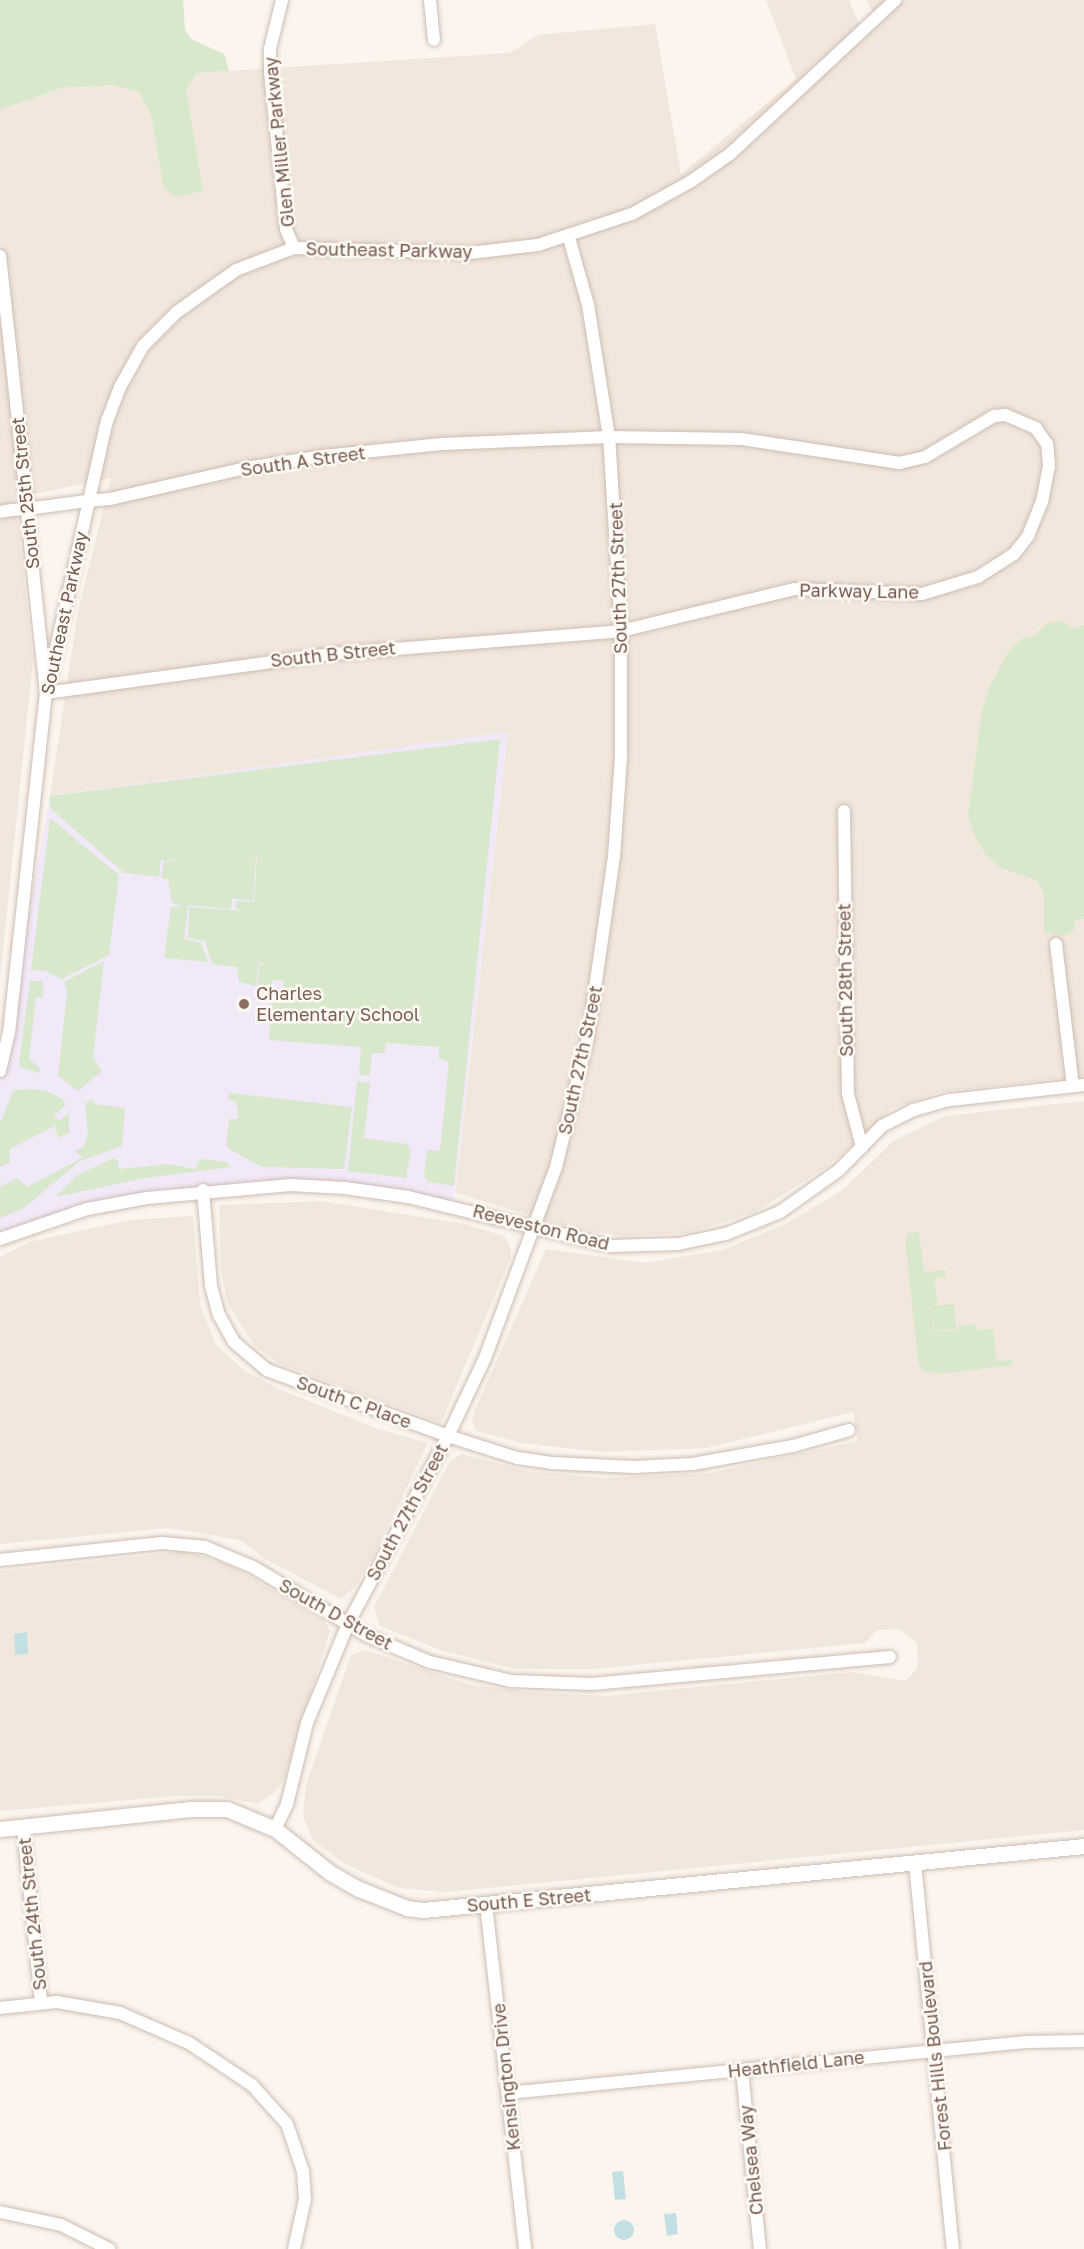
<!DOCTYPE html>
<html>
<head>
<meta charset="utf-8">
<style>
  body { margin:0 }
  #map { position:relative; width:1084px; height:2249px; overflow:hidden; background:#fbf5ed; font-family:"Golos Text",sans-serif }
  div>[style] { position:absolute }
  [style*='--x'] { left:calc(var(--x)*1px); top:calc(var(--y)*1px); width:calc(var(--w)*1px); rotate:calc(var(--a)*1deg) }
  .residential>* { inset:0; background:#f2e7dc }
  .education>* { inset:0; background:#f2e9f8 }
  .green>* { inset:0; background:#d8e8cc }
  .water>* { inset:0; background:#c2e0e4 }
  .round { border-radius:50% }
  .roads { filter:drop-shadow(0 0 2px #cdbdb3) drop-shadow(0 0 2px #cdbdb3) }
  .minor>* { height:12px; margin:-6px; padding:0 6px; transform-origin:6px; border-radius:6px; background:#fff }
  .tertiary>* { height:15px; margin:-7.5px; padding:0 7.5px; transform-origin:7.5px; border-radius:7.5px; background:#fff }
  .dots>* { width:16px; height:16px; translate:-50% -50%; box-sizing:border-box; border:3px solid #fef9f3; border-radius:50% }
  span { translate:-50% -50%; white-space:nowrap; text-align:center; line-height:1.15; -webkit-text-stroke:5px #fef9f3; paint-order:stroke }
  .street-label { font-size:18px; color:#755c51 }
  .education-label { font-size:18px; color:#785e54 }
  .left { translate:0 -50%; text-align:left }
</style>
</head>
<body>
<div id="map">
  <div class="residential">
    <i style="clip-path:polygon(766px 0,849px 0,864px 35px,878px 22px,867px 0,1084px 0,1084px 1076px,941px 1092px,893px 1108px,827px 1167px,753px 1213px,688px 1233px,623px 1236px,573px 1228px,455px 1193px,508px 733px,50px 796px,78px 611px,111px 478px,15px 498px,33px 660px,0 979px,0 110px,61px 88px,114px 85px,139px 92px,151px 115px,163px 185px,186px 89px,197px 73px,510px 53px,537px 35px,655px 24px,681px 174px,796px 79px)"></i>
    <i style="clip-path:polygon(1084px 1101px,1084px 1830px,447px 1892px,399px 1888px,345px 1864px,313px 1840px,303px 1816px,306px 1785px,351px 1655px,365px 1650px,471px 1685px,531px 1692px,605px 1696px,853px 1672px,905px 1681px,918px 1668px,917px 1643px,898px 1629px,877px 1630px,865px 1643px,593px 1669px,515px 1669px,440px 1650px,380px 1626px,374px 1607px,450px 1461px,461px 1454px,528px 1471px,602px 1478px,709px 1473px,858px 1441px,853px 1412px,706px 1448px,600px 1452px,522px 1443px,476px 1431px,472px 1421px,475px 1410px,546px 1249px,645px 1263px,722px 1250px,785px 1224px,843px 1190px,893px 1141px,945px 1116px)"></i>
    <i style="clip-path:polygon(322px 1201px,465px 1224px,504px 1236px,510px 1245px,511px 1257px,441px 1423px,280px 1364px,254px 1345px,228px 1305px,221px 1271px,219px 1205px)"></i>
    <i style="clip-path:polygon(193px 1216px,200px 1304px,216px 1345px,245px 1371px,281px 1390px,378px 1429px,428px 1443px,375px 1553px,355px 1587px,341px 1599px,265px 1559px,240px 1540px,169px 1528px,0 1544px,0 1257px,29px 1242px,130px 1220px)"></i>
    <i style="clip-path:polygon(186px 1551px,232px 1566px,324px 1620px,330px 1631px,283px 1781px,275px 1792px,258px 1804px,218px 1796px,175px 1796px,0 1811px,0 1571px)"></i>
  </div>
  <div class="education">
    <i style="clip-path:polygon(508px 732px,453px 1206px,345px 1188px,147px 1198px,0 1239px,0 1071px,50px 796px)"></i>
  </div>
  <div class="green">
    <i style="clip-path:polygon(0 0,183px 0,185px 30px,191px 39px,224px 54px,229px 71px,197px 73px,186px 89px,203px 191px,174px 197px,163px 185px,151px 115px,139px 92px,114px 85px,61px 88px,0 110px)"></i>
    <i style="clip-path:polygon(1062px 621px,1073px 629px,1084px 625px,1084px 919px,1074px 920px,1074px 930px,1065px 935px,1044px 933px,1044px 893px,1036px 880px,1001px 868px,987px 857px,975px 837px,968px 816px,981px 715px,989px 688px,1008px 652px,1023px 638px,1034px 636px,1047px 623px)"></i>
    <i style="clip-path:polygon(500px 739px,454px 1186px,428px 1182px,424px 1176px,427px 1150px,440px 1151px,449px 1062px,439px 1059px,439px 1047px,386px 1043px,385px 1053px,372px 1053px,370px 1076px,359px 1075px,361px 1047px,269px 1040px,271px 1003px,282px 1003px,284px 981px,272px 980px,271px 988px,257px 985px,260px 964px,266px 964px,265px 962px,259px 963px,256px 986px,239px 982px,237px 967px,212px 964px,205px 941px,188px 938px,189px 907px,243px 911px,236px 909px,236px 901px,254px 902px,257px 857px,252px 856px,256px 858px,253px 901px,232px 898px,231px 909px,188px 905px,184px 939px,201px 943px,208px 962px,164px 958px,171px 907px,182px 906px,172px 903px,168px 879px,161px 878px,164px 861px,186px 861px,161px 860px,159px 877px,124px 873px,50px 808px,50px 796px)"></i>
    <i style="clip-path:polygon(50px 818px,119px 875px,109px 955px,62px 979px,45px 971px,31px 970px)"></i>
    <i style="clip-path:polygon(104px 961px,93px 1058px,102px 1071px,78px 1091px,58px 1076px,67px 992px,64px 982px)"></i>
    <i style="clip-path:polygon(30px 981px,43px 981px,43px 998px,36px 997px,29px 1059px,40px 1068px,39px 1073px,20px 1067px,19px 1063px)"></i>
    <i style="clip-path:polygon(357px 1081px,370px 1083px,364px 1138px,407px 1144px,411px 1151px,406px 1178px,348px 1171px)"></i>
    <i style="clip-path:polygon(31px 1089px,48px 1091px,62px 1099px,66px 1105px,54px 1115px,59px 1121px,69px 1113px,69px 1133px,58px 1138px,55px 1126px,10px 1149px,10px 1162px,0 1167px,0 1123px,11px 1096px,14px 1090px)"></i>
    <i style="clip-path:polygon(229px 1093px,352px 1107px,344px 1169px,262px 1167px,231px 1150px,226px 1146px,229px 1119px,238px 1119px,238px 1109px,235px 1102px,228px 1098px)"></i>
    <i style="clip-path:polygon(91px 1099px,95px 1104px,125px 1108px,122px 1146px,80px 1161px,24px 1208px,0 1218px,0 1187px,17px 1178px,27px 1187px,82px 1158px,75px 1151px,83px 1147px,88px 1136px,85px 1104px)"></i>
    <i style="clip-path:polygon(113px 1158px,118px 1161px,119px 1169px,169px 1164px,195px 1169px,200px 1159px,227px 1162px,231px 1167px,145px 1178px,55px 1197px,76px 1176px)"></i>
    <i style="clip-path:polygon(919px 1232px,924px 1272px,945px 1270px,946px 1277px,934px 1278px,938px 1303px,931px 1306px,954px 1304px,956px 1329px,934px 1331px,932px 1318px,933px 1332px,958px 1330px,958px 1326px,975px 1324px,976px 1330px,993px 1329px,996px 1361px,1013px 1360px,1011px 1365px,939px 1374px,923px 1371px,918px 1361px,906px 1247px,907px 1233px)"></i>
  </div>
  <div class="water">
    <i style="clip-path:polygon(27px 1632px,28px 1654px,15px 1655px,14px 1634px)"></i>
    <i style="clip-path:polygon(623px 2171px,626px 2199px,615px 2200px,612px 2172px)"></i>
    <i style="clip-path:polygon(676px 2213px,678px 2234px,667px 2236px,664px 2214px)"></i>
    <i class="round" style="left:614px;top:2220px;width:20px;height:20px"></i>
  </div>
  <div class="roads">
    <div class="minor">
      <i style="--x:282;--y:0;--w:50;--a:103.8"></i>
      <i style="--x:270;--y:49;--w:23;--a:90"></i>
      <i style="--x:270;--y:72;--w:158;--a:84.2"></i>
      <i style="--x:286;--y:229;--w:21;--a:67"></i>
      <i style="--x:430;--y:0;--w:40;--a:84.3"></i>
      <i style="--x:0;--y:256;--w:100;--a:83.7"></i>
      <i style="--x:11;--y:355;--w:135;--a:84"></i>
      <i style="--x:25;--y:489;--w:20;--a:84"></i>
      <i style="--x:27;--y:509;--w:15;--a:86"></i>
      <i style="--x:28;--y:524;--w:170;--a:83.9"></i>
      <i style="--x:46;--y:693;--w:288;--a:-7.8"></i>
      <i style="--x:331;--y:654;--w:291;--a:-4.5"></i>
      <i style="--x:621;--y:631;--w:179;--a:-13.6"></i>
      <i style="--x:795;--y:589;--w:127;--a:2.3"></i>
      <i style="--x:922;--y:594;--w:59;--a:-16.9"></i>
      <i style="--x:978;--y:577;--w:43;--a:-32.6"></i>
      <i style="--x:1014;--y:554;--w:23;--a:-52"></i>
      <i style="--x:1028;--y:536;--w:37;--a:-68"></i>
      <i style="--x:1042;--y:502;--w:38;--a:-79"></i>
      <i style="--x:1049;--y:465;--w:21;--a:-95"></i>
      <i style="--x:1047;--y:444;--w:19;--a:-125"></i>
      <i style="--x:1036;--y:428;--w:34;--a:-157"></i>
      <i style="--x:1005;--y:415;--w:11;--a:175"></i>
      <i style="--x:994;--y:416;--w:80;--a:149.3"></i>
      <i style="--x:925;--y:457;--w:26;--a:167"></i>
      <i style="--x:900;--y:463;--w:160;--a:-171.4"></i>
      <i style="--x:742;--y:439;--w:133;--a:-179.1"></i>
      <i style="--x:609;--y:437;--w:167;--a:177.6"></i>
      <i style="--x:442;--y:444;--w:119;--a:174.2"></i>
      <i style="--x:324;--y:456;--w:79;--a:171.3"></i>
      <i style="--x:246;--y:468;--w:139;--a:167.2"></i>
      <i style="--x:110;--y:499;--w:23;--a:175"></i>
      <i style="--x:87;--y:501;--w:61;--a:172.4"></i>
      <i style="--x:27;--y:509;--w:15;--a:176"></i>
      <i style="--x:12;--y:510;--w:12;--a:171"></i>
      <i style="--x:844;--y:811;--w:283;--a:89.2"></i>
      <i style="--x:848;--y:1094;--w:55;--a:75.2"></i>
      <i style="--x:1056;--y:944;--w:143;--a:83.2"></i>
      <i style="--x:0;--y:1071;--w:39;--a:-77"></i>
      <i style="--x:9;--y:1033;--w:342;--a:-83.8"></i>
      <i style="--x:46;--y:693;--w:279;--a:-77.4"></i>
      <i style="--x:107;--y:421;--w:36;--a:-69"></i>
      <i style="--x:120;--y:387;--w:47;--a:-60.7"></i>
      <i style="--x:143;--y:346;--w:48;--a:-45"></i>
      <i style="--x:177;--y:312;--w:72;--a:-35.4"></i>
      <i style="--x:236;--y:270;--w:62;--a:-20.8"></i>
      <i style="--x:294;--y:248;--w:176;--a:1.6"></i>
      <i style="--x:470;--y:253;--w:68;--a:-6.7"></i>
      <i style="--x:538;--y:245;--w:99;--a:-18.3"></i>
      <i style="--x:632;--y:214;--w:66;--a:-28.9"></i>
      <i style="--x:690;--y:182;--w:49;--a:-35"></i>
      <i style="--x:730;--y:154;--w:226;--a:-43"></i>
      <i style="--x:203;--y:1190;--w:96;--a:85.2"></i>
      <i style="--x:211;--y:1286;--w:30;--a:75"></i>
      <i style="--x:219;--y:1315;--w:31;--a:61"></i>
      <i style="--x:234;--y:1342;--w:43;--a:40.3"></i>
      <i style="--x:267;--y:1370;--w:193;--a:20"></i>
      <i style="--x:448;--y:1436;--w:72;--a:17.7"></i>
      <i style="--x:517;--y:1458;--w:35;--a:8"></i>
      <i style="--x:552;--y:1463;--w:82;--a:2.8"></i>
      <i style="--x:634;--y:1467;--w:59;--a:-2.9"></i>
      <i style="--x:693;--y:1464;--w:102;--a:-10.2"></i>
      <i style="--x:793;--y:1446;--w:58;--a:-15.9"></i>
      <i style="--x:0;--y:1239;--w:92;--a:-19"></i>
      <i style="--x:87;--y:1209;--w:61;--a:-10.4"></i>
      <i style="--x:147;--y:1198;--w:144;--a:-5.2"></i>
      <i style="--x:290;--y:1185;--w:55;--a:3.1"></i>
      <i style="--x:345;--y:1188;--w:64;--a:8.1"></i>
      <i style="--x:408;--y:1197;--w:209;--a:13.6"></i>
      <i style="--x:611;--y:1246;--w:67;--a:-1.7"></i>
      <i style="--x:678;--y:1244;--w:49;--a:-11.8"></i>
      <i style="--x:726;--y:1234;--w:58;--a:-22.2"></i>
      <i style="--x:780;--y:1212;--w:71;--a:-35.3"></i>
      <i style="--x:838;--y:1171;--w:63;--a:-45.6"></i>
      <i style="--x:882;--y:1126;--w:36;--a:-27"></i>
      <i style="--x:914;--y:1110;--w:37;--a:-16"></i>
      <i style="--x:950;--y:1100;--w:135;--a:-6.4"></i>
      <i style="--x:0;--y:1560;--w:163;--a:-6"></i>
      <i style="--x:162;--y:1543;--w:43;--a:5.3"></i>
      <i style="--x:205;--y:1547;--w:52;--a:22.6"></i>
      <i style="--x:253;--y:1567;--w:134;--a:31"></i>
      <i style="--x:368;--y:1636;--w:67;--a:22.8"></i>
      <i style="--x:430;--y:1662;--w:83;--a:13.2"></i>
      <i style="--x:511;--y:1681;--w:81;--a:2.1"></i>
      <i style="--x:592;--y:1684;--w:299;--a:-5.2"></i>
      <i style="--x:23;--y:1827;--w:176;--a:84.1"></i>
      <i style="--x:275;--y:1829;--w:28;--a:-64"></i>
      <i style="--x:287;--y:1804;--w:83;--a:-76.1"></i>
      <i style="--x:307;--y:1723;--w:107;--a:-67.5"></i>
      <i style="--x:348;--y:1624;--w:213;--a:-62"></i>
      <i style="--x:448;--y:1436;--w:86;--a:-64.6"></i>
      <i style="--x:485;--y:1358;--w:204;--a:-69.6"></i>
      <i style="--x:556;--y:1167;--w:134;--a:-76.2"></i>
      <i style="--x:588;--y:1037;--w:182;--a:-81.8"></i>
      <i style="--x:614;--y:857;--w:101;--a:-86"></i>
      <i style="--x:621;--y:756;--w:125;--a:-90"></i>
      <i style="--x:621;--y:631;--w:194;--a:-93.5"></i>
      <i style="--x:609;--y:437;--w:134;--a:-99"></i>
      <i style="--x:588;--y:305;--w:70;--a:-105.8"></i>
      <i style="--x:915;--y:1863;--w:388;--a:84.4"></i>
      <i style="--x:486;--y:1905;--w:346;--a:83.5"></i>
      <i style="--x:0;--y:2008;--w:57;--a:-6"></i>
      <i style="--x:57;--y:2002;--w:64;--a:9.9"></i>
      <i style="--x:120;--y:2013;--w:75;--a:23.5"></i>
      <i style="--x:189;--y:2043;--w:76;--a:33.7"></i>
      <i style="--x:252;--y:2085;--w:52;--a:48.1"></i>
      <i style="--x:287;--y:2124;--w:50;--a:71.2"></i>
      <i style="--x:303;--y:2171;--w:28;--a:86"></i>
      <i style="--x:305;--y:2199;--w:51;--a:102.4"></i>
      <i style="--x:742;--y:2070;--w:180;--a:84.3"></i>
      <i style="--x:508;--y:2093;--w:520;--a:-5.63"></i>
      <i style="--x:1025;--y:2042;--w:59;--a:-1"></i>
      <i style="--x:0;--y:2212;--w:62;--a:12"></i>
      <i style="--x:61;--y:2225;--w:54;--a:26.6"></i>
    </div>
    <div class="tertiary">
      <i style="--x:0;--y:1829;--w:192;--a:-6"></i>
      <i style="--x:191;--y:1809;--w:36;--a:0"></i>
      <i style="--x:227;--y:1809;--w:52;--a:22.6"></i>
      <i style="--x:275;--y:1829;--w:69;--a:38.5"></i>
      <i style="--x:329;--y:1872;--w:34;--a:30"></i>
      <i style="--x:359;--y:1889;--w:52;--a:21.6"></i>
      <i style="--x:407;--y:1908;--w:16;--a:7"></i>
      <i style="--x:423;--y:1910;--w:664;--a:-5.53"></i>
    </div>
  </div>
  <div class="dots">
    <i style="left:244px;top:1004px;background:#8d6e63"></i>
  </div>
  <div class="street-label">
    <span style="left:279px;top:142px;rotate:-96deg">Glen Miller Parkway</span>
    <span style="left:389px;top:250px;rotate:1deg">Southeast Parkway</span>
    <span style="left:303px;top:461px;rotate:-8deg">South A Street</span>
    <span style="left:25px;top:493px;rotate:-96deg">South 25th Street</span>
    <span style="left:618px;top:578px;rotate:-92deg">South 27th Street</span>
    <span style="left:859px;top:591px;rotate:1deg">Parkway Lane</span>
    <span style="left:64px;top:613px;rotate:-78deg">Southeast Parkway</span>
    <span style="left:333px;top:654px;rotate:-6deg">South B Street</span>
    <span style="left:845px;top:980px;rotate:-91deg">South 28th Street</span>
    <span style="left:580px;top:1060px;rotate:-78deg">South 27th Street</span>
    <span style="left:541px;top:1227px;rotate:14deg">Reeveston Road</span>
    <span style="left:354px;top:1402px;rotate:20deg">South C Place</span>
    <span style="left:407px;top:1512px;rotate:-62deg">South 27th Street</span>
    <span style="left:336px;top:1614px;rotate:29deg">South D Street</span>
    <span style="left:529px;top:1900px;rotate:-5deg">South E Street</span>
    <span style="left:32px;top:1914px;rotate:-96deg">South 24th Street</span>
    <span style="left:935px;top:2056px;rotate:-96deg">Forest Hills Boulevard</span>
    <span style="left:796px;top:2064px;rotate:-6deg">Heathfield Lane</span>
    <span style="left:506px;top:2077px;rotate:-96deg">Kensington Drive</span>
    <span style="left:751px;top:2160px;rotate:-96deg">Chelsea Way</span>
  </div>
  <div class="education-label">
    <span class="left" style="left:256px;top:1004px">Charles<br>Elementary School</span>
  </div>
</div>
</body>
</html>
